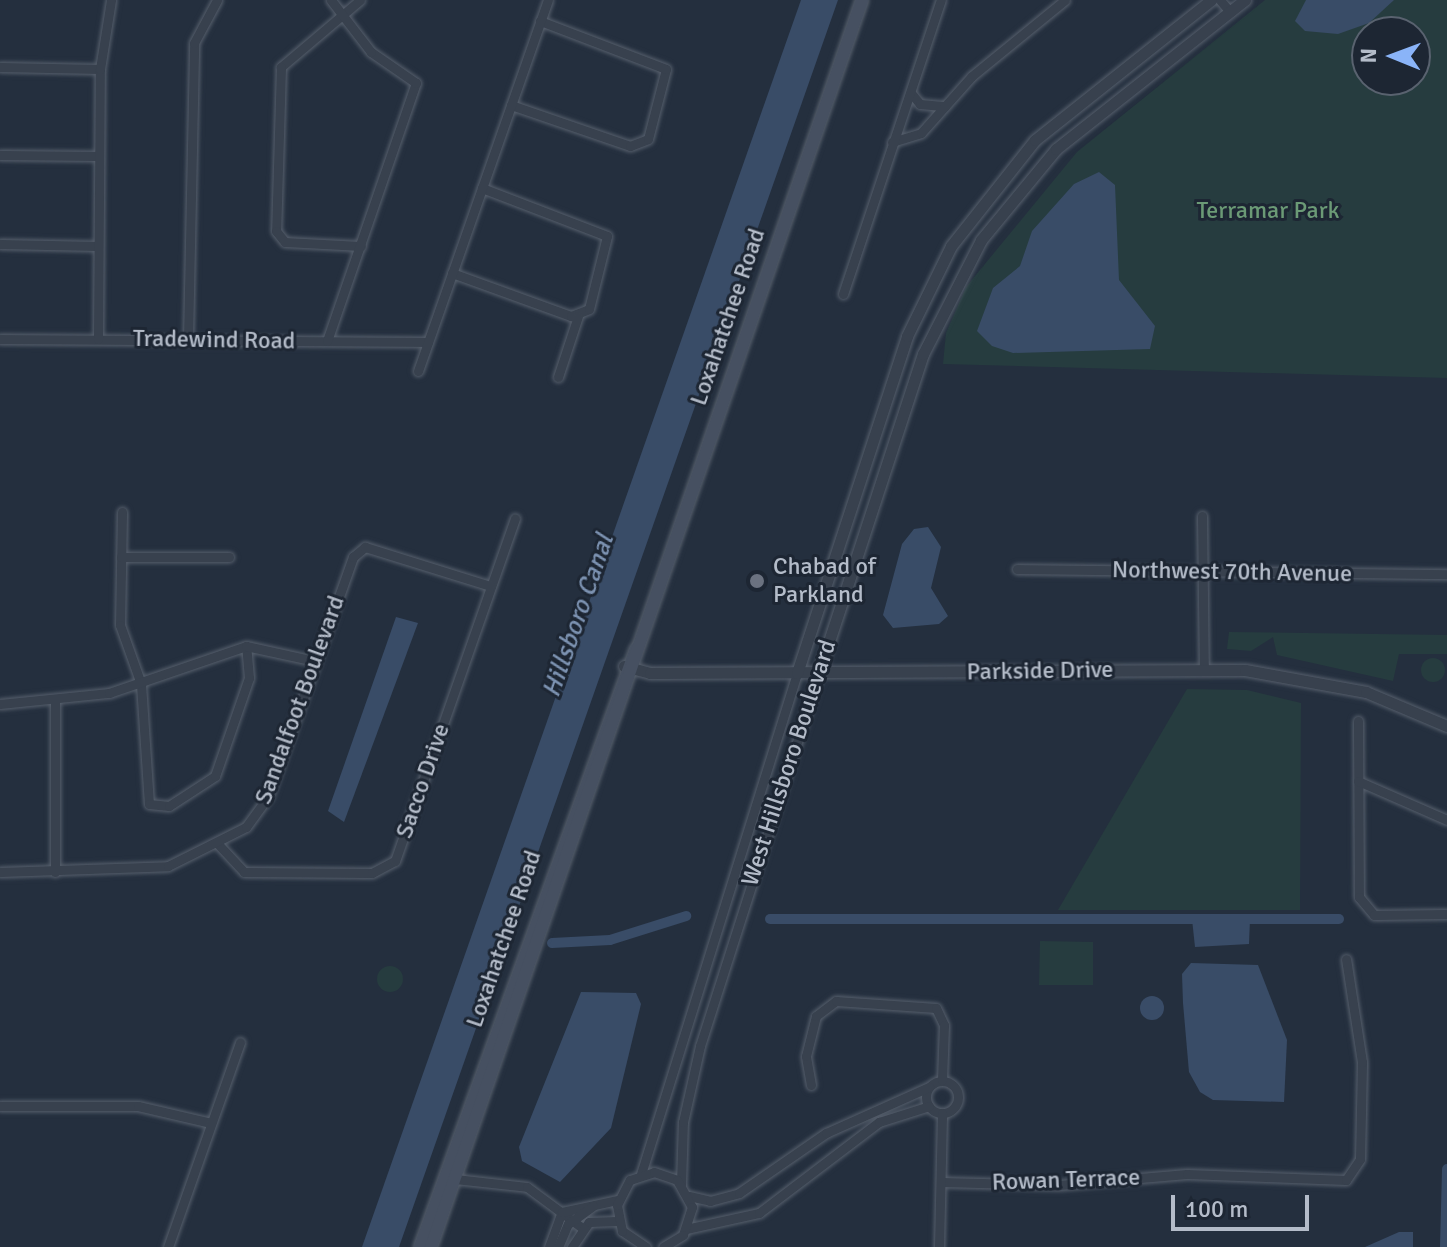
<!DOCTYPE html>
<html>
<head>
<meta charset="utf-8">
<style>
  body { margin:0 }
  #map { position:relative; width:1447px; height:1247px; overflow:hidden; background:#242f3e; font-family:Signika,sans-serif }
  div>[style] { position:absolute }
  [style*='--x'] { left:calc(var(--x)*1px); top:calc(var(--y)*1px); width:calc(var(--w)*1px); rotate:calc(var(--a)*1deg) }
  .green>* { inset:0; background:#263c3f }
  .round { border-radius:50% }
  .water>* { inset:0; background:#394c67 }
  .canal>* { height:10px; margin:-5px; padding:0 5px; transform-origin:5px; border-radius:5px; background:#394c67 }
  .roads { filter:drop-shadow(0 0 2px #565f6c) drop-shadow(0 0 2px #565f6c) }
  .minor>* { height:9px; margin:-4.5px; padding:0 4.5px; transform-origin:4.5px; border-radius:4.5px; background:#38414e }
  .minor>.ring { margin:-4.5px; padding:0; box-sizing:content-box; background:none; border:9px solid #38414e; border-radius:50% }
  .tertiary>* { height:11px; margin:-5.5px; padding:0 5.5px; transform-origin:5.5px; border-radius:5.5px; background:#38414e }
  .secondary>* { height:12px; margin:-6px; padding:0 6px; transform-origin:6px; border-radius:6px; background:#465061 }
  .dots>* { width:22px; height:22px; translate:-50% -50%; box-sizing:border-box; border:4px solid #1d2633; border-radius:50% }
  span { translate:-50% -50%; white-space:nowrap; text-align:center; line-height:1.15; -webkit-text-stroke:6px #1d2633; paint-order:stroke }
  .park-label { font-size:24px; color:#6b9a76 }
  .street-label { font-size:24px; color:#b4bcc9 }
  .poi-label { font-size:24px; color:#b4bcc9 }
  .left { translate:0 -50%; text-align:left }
  .water-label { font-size:26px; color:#7c92b1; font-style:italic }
  .north { position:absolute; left:1351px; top:16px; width:80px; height:80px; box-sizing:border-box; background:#1d2633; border:2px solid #59626f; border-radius:50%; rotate:271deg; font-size:22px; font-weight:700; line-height:32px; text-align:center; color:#b4bcc9 }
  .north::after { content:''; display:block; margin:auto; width:28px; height:36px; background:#8ab4f8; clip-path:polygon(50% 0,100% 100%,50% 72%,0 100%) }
  .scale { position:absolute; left:1171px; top:1195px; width:138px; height:36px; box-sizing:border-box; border:4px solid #b4bcc9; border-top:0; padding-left:10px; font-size:24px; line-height:28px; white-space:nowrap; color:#b4bcc9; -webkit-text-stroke:6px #1d2633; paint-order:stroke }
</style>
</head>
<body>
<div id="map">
  <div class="green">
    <i style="clip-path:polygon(evenodd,1265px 0,1447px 0,1447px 378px,943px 364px,946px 333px,966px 287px,1077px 152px,1265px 0,1367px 32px,1415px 32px,1415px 80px,1367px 80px,1367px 32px)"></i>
    <i style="clip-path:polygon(1229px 632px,1447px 635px,1447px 654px,1399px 654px,1393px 681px,1277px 655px,1273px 637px,1251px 651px,1227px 649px)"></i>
    <i class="round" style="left:1421px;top:658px;width:24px;height:24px"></i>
    <i style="clip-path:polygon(1187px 689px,1247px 690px,1301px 703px,1300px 910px,1058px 910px)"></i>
    <i style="clip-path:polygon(1040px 941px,1093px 942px,1093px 985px,1039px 985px)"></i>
    <i class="round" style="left:377px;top:966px;width:26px;height:26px"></i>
  </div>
  <div class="water">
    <i style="clip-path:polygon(801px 0,838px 0,399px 1247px,362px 1247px)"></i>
    <i style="clip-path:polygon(1306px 0,1394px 0,1369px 23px,1338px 34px,1305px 31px,1295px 21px)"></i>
    <i style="clip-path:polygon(1099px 172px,1115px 185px,1119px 280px,1155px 326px,1150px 349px,1013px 353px,992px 346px,977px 331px,993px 288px,1020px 266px,1032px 231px,1074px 184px)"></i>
    <i style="clip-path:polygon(928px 527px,941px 547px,931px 588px,948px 616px,939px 624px,893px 628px,883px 615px,902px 544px,914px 529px)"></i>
    <i style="clip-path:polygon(396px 617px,418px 623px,344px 822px,328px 811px)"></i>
    <i style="clip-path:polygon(1192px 919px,1250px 919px,1249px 944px,1195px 947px)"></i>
    <i style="clip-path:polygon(1191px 963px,1258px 965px,1287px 1040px,1284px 1102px,1213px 1100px,1200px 1092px,1189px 1072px,1183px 1003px,1182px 974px)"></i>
    <i style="clip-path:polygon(581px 992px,636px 993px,641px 1004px,611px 1128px,560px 1182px,522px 1161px,519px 1147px)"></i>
    <i class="round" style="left:1140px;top:996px;width:24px;height:24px"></i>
    <i style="clip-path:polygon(1399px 1232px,1413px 1232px,1413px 1247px,1365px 1247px)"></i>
  </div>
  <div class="canal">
    <i style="--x:770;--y:919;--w:569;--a:0"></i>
    <i style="--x:552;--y:943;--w:58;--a:-3"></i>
    <i style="--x:610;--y:940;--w:80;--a:-17.5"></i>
    <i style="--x:1445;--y:1247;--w:78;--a:-88.5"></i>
  </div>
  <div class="roads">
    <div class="minor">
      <i style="--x:360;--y:0;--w:104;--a:139.7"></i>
      <i style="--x:281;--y:67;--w:164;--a:91.7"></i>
      <i style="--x:276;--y:231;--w:14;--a:51"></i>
      <i style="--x:285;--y:242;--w:76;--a:3"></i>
      <i style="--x:1220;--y:0;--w:16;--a:50"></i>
      <i style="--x:0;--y:67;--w:100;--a:1.1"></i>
      <i style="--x:911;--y:93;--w:14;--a:51"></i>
      <i style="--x:920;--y:104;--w:25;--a:5"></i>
      <i style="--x:511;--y:105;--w:126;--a:19"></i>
      <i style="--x:630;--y:146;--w:19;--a:-21"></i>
      <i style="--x:648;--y:139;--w:72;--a:-75.6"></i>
      <i style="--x:666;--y:69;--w:135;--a:-159.1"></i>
      <i style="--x:892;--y:142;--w:30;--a:-17"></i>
      <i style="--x:921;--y:133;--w:76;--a:-48.2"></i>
      <i style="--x:972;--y:76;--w:120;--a:-39.3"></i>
      <i style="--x:0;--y:155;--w:99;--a:0.6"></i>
      <i style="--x:0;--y:244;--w:98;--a:1.2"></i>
      <i style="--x:452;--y:273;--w:127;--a:19.9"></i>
      <i style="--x:571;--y:316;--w:19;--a:-21"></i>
      <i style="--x:589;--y:309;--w:75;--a:-76.1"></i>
      <i style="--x:607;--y:236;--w:134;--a:-159"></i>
      <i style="--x:843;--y:294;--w:310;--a:-71.6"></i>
      <i style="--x:0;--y:339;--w:428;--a:0.4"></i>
      <i style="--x:98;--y:339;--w:270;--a:-89.6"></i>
      <i style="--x:100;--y:69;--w:70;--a:-80.9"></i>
      <i style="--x:188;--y:339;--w:296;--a:-88.8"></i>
      <i style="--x:194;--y:43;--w:49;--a:-61.9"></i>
      <i style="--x:327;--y:341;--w:273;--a:-71"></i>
      <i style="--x:416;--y:83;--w:55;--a:-145.4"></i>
      <i style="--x:371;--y:52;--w:66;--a:-127.6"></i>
      <i style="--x:418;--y:371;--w:393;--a:-70.7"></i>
      <i style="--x:558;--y:377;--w:64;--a:-71.8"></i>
      <i style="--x:122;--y:512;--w:113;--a:91"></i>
      <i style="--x:120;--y:625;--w:63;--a:70.4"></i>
      <i style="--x:141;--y:684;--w:120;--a:86.2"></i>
      <i style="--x:149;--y:804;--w:20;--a:6"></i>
      <i style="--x:169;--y:806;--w:55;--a:-33.1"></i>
      <i style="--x:215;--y:776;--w:104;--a:-70.9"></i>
      <i style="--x:249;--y:678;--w:32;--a:-95"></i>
      <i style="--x:1202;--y:516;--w:154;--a:89.3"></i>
      <i style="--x:121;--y:557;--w:108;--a:0"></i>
      <i style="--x:1017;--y:569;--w:430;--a:0.7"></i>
      <i style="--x:0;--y:704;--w:110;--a:-5.8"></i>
      <i style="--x:109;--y:693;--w:145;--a:-18.9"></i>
      <i style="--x:246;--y:646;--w:71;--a:12.3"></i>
      <i style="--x:1358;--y:721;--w:176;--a:89.7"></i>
      <i style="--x:1359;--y:897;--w:23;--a:50"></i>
      <i style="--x:1374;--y:915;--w:73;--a:-0.8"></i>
      <i style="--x:1358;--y:781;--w:97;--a:23.7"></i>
      <i style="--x:218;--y:844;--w:38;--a:47"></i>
      <i style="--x:244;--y:872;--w:128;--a:0.4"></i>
      <i style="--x:372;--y:873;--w:26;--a:-28"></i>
      <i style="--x:395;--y:861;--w:363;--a:-70.7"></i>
      <i style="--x:0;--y:872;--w:168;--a:-2"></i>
      <i style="--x:168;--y:866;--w:87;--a:-26.6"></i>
      <i style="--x:246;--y:827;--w:37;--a:-54"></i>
      <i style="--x:268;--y:797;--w:255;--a:-70.5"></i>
      <i style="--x:353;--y:557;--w:16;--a:-40"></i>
      <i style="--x:365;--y:547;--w:131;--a:17.3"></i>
      <i style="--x:55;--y:872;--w:169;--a:-90"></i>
      <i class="ring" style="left:926px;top:1081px;width:23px;height:23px"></i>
      <i style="--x:811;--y:1085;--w:29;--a:-100"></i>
      <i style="--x:806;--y:1056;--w:41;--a:-76"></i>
      <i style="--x:816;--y:1016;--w:25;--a:-37"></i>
      <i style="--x:836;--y:1001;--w:100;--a:4"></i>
      <i style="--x:936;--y:1008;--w:19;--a:65"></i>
      <i style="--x:944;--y:1025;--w:55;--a:92.1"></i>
      <i style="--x:0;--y:1106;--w:138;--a:0"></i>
      <i style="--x:138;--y:1106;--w:75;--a:13.1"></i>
      <i style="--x:641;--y:1174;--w:525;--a:-72.7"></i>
      <i style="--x:455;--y:1179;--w:72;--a:6.3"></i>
      <i style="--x:527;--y:1187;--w:67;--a:36.5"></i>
      <i style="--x:941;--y:1182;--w:118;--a:1.5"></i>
      <i style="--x:1059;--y:1185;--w:128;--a:-4.9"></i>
      <i style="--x:1187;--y:1174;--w:159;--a:2.2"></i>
      <i style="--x:1346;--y:1180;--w:25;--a:-56"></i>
      <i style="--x:1360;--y:1159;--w:97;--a:-88.8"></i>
      <i style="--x:1362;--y:1062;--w:104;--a:-98.8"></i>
      <i style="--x:681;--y:1184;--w:62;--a:-88.2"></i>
      <i style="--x:683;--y:1122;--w:78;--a:-77.4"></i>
      <i style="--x:700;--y:1046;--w:392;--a:-72.3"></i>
      <i style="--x:689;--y:1196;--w:22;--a:13"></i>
      <i style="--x:710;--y:1201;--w:30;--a:-15"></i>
      <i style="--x:739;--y:1193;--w:106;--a:-34.6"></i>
      <i style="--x:826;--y:1133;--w:113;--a:-24.1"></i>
      <i style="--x:686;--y:1229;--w:75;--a:-12.4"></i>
      <i style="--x:759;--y:1213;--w:151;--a:-37.2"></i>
      <i style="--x:879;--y:1122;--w:52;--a:-17.7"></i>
      <i style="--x:168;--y:1247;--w:217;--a:-70.6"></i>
      <i style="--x:549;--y:1247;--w:37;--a:-70"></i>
      <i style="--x:562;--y:1212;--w:56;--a:-12.3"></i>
      <i style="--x:558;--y:1247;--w:25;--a:-67"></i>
      <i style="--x:568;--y:1224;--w:31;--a:-36"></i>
      <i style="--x:572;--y:1247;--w:30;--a:-56"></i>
      <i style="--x:589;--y:1222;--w:28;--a:-2"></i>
      <i style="--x:646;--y:1247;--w:29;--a:-146"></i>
      <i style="--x:622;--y:1231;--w:26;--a:-101"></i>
      <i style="--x:617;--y:1205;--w:28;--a:-63"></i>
      <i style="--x:630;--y:1180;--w:25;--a:-18"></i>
      <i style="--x:654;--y:1172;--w:24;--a:19"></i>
      <i style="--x:677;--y:1180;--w:31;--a:61"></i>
      <i style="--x:692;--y:1207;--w:29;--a:108"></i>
      <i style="--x:683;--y:1235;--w:23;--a:149"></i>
      <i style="--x:939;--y:1247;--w:134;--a:-88.7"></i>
    </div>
    <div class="tertiary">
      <i style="--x:624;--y:666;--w:27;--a:15"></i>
      <i style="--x:650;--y:673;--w:595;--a:-0.29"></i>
      <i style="--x:1245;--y:670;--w:123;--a:10.3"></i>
      <i style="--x:1366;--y:692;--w:88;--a:22.8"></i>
      <i style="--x:819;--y:672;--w:335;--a:-71.9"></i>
      <i style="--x:923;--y:354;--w:128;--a:-63"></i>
      <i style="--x:981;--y:240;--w:118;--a:-50.5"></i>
      <i style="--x:1056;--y:149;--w:241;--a:-38.3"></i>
      <i style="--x:797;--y:673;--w:354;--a:-71.9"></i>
      <i style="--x:907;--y:336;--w:100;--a:-63.9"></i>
      <i style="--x:951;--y:246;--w:135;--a:-51.6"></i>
      <i style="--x:1035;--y:140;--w:225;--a:-38.5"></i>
    </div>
    <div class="secondary">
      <i style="--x:420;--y:1247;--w:636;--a:-70.14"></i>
      <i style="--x:431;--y:1247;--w:1319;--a:-70.93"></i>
    </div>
  </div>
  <div class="dots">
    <i style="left:757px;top:581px;background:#6b7280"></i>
  </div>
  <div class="park-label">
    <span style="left:1268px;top:211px">Terramar Park</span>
  </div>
  <div class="street-label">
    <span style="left:728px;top:317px;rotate:-71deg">Loxahatchee Road</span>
    <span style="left:214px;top:340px;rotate:1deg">Tradewind Road</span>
    <span style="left:1232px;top:572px;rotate:1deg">Northwest 70th Avenue</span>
    <span style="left:1040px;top:671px;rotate:-1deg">Parkside Drive</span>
    <span style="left:300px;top:700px;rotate:-70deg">Sandalfoot Boulevard</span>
    <span style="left:789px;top:763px;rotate:-72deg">West Hillsboro Boulevard</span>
    <span style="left:423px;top:781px;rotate:-71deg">Sacco Drive</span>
    <span style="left:504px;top:939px;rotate:-71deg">Loxahatchee Road</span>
    <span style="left:1066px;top:1180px;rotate:-2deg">Rowan Terrace</span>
  </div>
  <div class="poi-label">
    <span class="left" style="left:773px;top:581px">Chabad of<br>Parkland</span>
  </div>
  <div class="water-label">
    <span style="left:579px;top:616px;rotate:-71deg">Hillsboro Canal</span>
  </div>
  <div class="north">N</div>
  <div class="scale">100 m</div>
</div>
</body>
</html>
